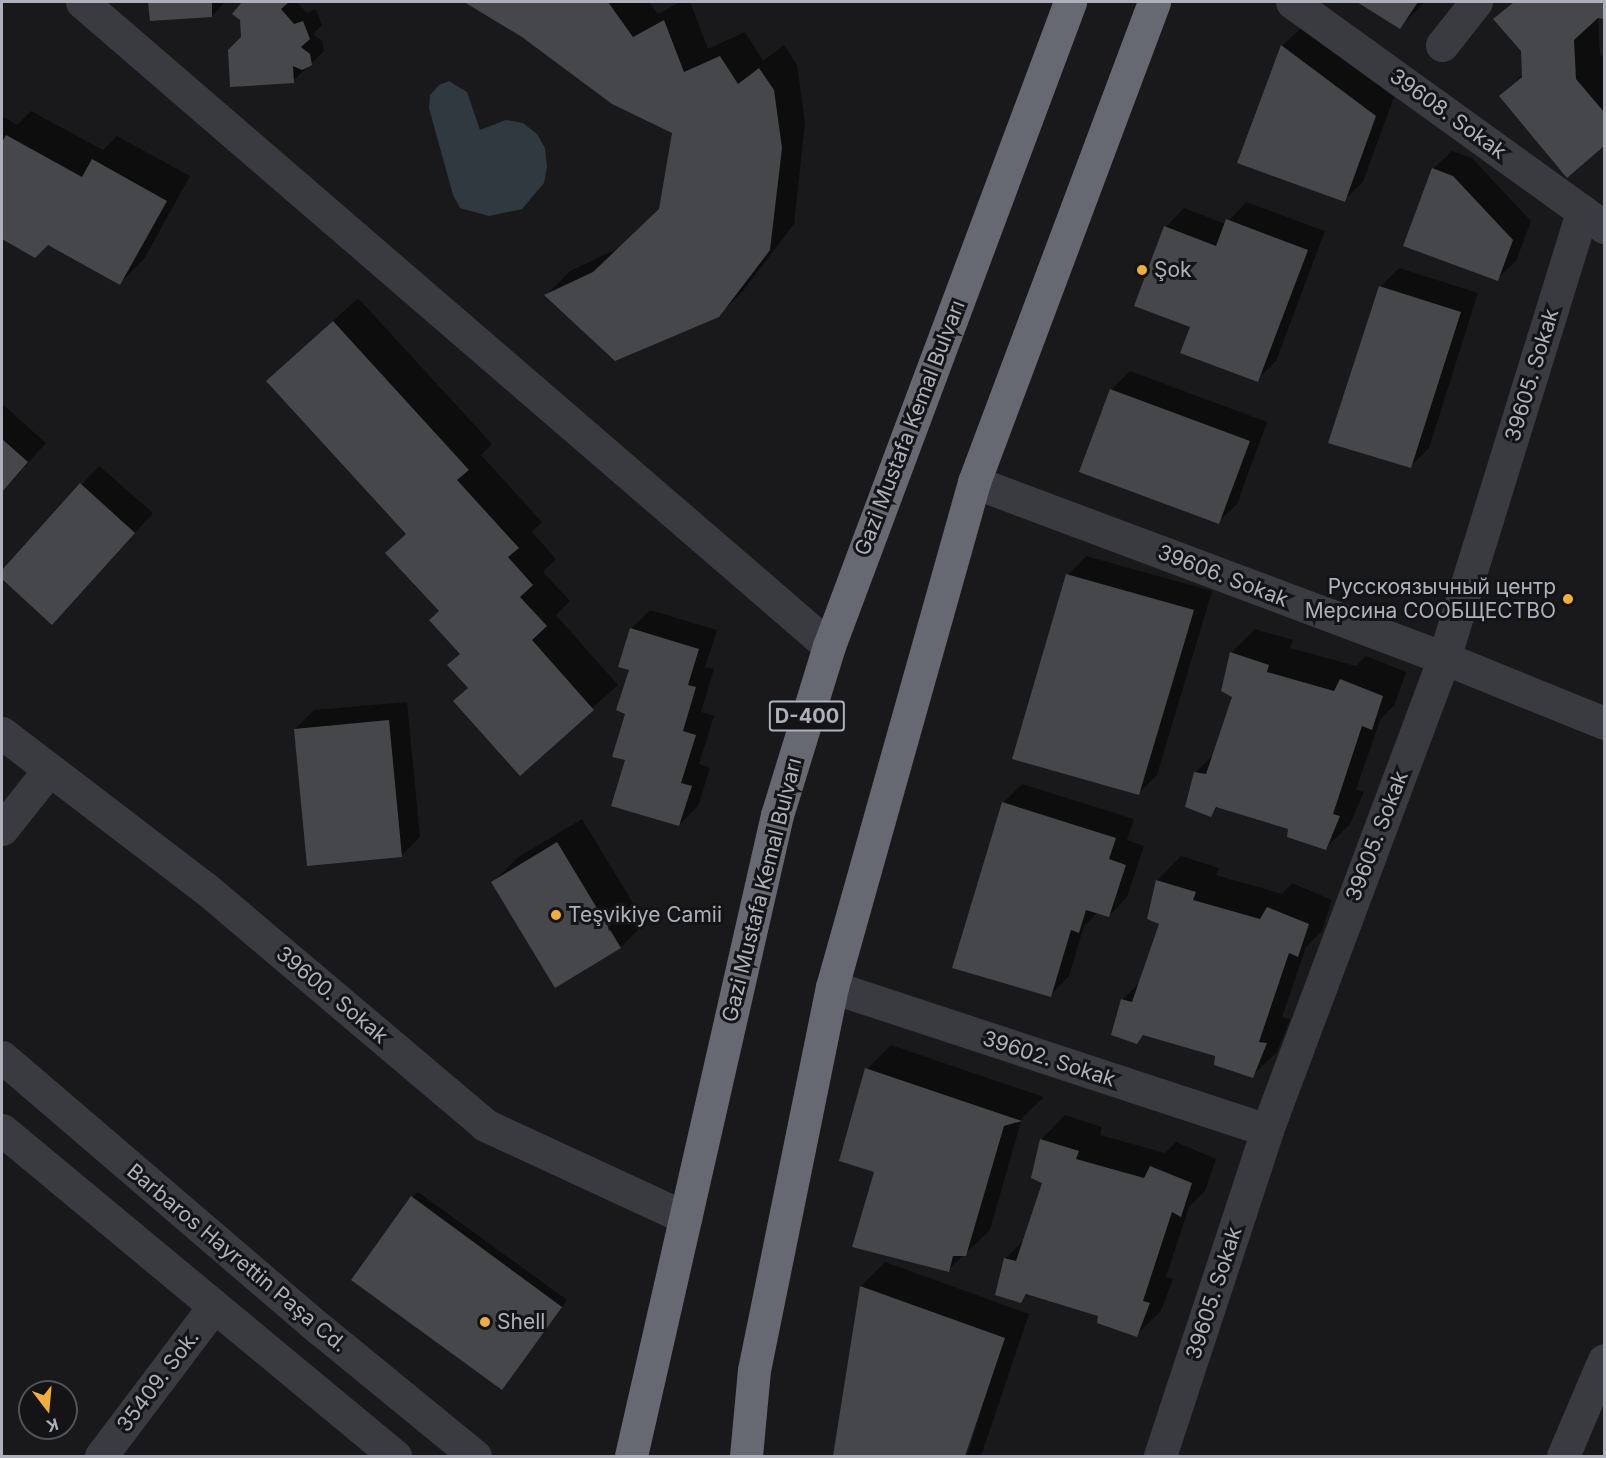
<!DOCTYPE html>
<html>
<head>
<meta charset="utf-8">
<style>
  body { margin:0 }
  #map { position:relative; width:1606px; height:1458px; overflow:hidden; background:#19191b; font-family:Inter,sans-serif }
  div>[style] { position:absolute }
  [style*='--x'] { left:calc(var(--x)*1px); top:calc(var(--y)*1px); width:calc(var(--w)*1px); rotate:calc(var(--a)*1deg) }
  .water>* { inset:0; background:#2f393f }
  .shadow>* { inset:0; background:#0007 }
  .building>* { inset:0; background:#46474b }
  .minor>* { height:33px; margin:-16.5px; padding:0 16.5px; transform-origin:16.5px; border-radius:16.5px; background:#3a3b40 }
  .highway>* { height:33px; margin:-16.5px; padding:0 16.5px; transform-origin:16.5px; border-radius:16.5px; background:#666971 }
  .dots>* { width:16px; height:16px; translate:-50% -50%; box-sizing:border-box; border:3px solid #141416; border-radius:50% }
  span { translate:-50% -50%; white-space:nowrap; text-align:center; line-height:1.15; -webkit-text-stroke:6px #141416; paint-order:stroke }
  .shield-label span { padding:2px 4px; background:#141416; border:2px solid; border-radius:4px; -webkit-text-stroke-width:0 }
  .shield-label { font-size:20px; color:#acb1bb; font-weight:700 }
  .street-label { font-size:21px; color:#acb1bb }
  .poi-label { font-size:21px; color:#acb1bb }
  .left { translate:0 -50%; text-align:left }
  .right { translate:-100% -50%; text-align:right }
  .frame { position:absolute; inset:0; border:3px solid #acb1bb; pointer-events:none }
  .north { position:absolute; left:18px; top:1380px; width:60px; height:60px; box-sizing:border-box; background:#141416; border:2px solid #515358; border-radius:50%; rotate:164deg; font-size:16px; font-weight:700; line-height:24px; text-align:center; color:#acb1bb }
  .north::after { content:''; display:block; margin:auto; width:21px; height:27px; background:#f0ae3c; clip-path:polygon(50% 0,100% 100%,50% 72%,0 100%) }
</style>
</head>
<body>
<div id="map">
  <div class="water">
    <i style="clip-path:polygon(449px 81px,467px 92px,480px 130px,506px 120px,523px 123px,537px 134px,545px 148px,547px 167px,544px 183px,522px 209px,489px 216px,460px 208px,453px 195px,429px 108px,430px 95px,439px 85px)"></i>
  </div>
  <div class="shadow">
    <i style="clip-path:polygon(150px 2px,224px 2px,224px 3px,212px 16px,151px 20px)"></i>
    <i style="clip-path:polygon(244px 2px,297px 2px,307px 13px,316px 9px,322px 25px,313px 34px,322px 41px,324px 51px,293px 81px,242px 37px,241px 19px,234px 14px)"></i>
    <i style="clip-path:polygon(467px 2px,649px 2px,658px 14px,680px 2px,690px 2px,708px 49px,745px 32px,763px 61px,784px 45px,797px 65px,805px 123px,794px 224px,743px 291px,718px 316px,546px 295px,570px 271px,619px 248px,661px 209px,674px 133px)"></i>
    <i style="clip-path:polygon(1360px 2px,1425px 2px,1400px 27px)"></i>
    <i style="clip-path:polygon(1513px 2px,1604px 2px,1604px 17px,1598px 16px,1600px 54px,1604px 59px,1604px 144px,1567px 175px,1501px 96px,1523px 74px,1522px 50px,1495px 19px)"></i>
    <i style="clip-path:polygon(1301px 28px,1394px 97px,1363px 182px,1344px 200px,1239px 162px,1282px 46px)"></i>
    <i style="clip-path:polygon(31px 111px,103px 150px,117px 136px,190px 176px,144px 259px,120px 283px,48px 243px,35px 256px,2px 237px,2px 116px,17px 125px)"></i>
    <i style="clip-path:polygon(1452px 151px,1472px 158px,1531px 221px,1516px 261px,1497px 279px,1433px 169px)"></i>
    <i style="clip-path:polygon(1246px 202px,1325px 231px,1276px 361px,1257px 380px,1192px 326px,1166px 227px,1184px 208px,1226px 224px)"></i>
    <i style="clip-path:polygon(1399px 268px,1478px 293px,1429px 448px,1410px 467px,1380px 287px)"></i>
    <i style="clip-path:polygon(358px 298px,492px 444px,481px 455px,542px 522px,532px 532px,556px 559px,543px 572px,570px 601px,556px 615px,618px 685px,521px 773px,455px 701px,469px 687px,461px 653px,407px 533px,268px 381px)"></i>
    <i style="clip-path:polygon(1130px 371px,1267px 422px,1237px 504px,1218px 522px,1111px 390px)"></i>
    <i style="clip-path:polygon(2px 404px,46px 443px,2px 492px)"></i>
    <i style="clip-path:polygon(99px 466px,153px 513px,52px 623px,2px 577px,2px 572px)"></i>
    <i style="clip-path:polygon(1086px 556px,1212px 591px,1157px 775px,1139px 793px,1068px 575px)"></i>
    <i style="clip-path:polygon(650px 610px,717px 630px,705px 667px,714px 669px,701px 712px,714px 716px,699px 764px,710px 768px,698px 806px,679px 825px,627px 759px,631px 629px)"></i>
    <i style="clip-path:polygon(1255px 629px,1293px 640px,1290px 648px,1356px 666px,1366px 656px,1406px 672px,1395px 704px,1380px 720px,1356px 790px,1364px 792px,1350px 824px,1326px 848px,1290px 828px,1219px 806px,1211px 815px,1196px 772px,1215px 753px,1234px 696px,1231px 653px)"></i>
    <i style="clip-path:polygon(407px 702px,420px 837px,401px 856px,295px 729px,314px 710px)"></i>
    <i style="clip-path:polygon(1022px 784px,1134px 819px,1127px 840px,1144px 846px,1127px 897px,1109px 916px,1098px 912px,1084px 926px,1069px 976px,1051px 995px,1003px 803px)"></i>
    <i style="clip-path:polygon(582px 819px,645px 923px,621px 947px,555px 986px,493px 882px,517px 858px)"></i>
    <i style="clip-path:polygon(1181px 856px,1219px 868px,1216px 875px,1282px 894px,1292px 883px,1332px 900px,1322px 931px,1306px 947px,1282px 1017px,1290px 1019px,1277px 1052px,1252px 1076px,1216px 1055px,1145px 1034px,1137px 1042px,1122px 1000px,1141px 981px,1161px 923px,1157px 881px)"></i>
    <i style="clip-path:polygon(891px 1045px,1044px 1097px,1022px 1118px,990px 1230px,948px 1270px,876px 1171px,867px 1069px)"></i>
    <i style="clip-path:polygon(1065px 1115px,1102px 1127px,1100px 1135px,1165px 1153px,1176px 1142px,1216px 1159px,1205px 1191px,1189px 1207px,1166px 1277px,1173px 1279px,1161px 1311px,1136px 1335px,1100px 1315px,1028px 1294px,1020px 1302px,1005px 1259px,1024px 1240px,1044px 1183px,1041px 1140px)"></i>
    <i style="clip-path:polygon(418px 1192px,567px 1300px,502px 1388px,412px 1197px)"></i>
    <i style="clip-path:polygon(885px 1262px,1029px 1314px,981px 1456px,967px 1456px,1006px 1331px,964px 1456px,834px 1456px,861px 1286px)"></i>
  </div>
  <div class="building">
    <i style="clip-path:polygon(148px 2px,212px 2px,212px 17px,150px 21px)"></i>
    <i style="clip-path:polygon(242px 2px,289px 2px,281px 9px,294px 24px,303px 21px,310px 39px,301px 47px,310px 54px,312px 65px,302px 70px,293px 66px,294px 83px,230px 87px,228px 50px,241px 37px,240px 20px,232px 14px)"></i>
    <i style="clip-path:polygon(464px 2px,608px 2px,633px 37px,664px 20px,684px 72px,720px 56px,738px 84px,759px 68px,774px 90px,782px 148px,770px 250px,719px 317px,615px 361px,544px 295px,593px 272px,659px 209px,672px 133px,612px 104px,522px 37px)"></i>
    <i style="clip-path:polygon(1357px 2px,1418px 2px,1400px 29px)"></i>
    <i style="clip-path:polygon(1514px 2px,1604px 2px,1604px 19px,1598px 18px,1574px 40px,1576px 79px,1604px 112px,1604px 146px,1567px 178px,1499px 96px,1522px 77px,1521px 51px,1493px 19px)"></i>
    <i style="clip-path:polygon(1281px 45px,1376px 116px,1345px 202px,1237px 163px)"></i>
    <i style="clip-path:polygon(6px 135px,82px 177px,92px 159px,167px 201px,120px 285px,48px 245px,35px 258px,2px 239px,2px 142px)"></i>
    <i style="clip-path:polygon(1432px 168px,1453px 176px,1513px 240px,1498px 281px,1403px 246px)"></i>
    <i style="clip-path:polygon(1226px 219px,1308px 250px,1258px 382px,1180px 353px,1190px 327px,1134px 306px,1164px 226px,1216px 246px)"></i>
    <i style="clip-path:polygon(1379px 286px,1461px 312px,1411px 468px,1328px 443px)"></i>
    <i style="clip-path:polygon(333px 321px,469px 470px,457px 480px,519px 548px,508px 557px,533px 585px,520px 597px,547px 626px,532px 640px,594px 710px,520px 776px,453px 701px,468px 688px,447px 665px,460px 654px,429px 620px,439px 611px,385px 553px,406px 534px,266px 381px)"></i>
    <i style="clip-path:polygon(1110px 389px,1250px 441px,1219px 524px,1079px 472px)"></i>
    <i style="clip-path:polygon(2px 439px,28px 462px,2px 492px)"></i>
    <i style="clip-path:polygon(80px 483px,135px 533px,52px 625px,2px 579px,2px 570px)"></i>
    <i style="clip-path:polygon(1066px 574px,1194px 610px,1139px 795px,1012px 759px)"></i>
    <i style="clip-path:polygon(630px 628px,699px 649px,688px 685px,696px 687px,683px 731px,696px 735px,681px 783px,692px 786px,679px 826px,611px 806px,625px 760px,612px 757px,625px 714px,616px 710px,629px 670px,618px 667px)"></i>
    <i style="clip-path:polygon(1230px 652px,1269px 665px,1267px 672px,1334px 691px,1340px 679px,1383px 696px,1372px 730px,1362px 726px,1333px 814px,1340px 816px,1326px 850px,1287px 837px,1288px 829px,1216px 807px,1211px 817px,1185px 807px,1194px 772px,1206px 774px,1232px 697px,1221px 691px)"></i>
    <i style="clip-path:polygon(389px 720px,402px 857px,307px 866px,294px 729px)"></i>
    <i style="clip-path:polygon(1002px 802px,1116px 838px,1109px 859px,1126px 865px,1109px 917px,1086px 910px,1079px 933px,1071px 930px,1051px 997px,952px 968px)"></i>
    <i style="clip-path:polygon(557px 842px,621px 948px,555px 988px,491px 882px)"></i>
    <i style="clip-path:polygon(1156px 880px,1196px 892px,1193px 900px,1260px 919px,1267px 907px,1309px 924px,1298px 957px,1289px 953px,1259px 1042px,1267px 1043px,1253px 1078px,1214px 1065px,1215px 1056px,1143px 1035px,1137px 1044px,1111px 1035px,1121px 999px,1132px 1002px,1159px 924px,1147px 919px)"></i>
    <i style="clip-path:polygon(865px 1068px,1022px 1121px,1004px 1126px,966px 1256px,953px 1256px,949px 1272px,852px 1247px,874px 1172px,839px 1161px)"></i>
    <i style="clip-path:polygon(1040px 1139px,1079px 1151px,1076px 1159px,1144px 1178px,1150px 1166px,1192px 1183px,1181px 1217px,1172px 1212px,1143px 1301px,1150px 1303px,1137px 1337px,1097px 1323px,1098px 1316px,1026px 1294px,1021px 1303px,995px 1295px,1004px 1258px,1016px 1261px,1042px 1183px,1031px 1178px)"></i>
    <i style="clip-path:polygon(411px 1196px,562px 1307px,502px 1390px,351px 1280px)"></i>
    <i style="clip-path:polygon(860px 1286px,1005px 1338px,965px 1456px,833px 1456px)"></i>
  </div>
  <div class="minor">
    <i style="--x:82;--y:2;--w:986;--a:40.77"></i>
    <i style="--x:1292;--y:2;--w:385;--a:35.8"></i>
    <i style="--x:1442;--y:45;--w:55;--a:-51.7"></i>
    <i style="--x:974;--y:482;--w:502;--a:20.53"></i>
    <i style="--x:1444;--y:658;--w:173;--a:22.1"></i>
    <i style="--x:2;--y:733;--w:255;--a:37.4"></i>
    <i style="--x:205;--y:888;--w:367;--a:40.2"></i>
    <i style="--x:485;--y:1125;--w:221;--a:24.8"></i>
    <i style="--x:2;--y:829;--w:75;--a:-51.5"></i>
    <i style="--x:832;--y:987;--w:458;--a:18.2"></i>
    <i style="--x:2;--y:1057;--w:420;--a:40.6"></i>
    <i style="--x:321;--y:1330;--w:199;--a:39.3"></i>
    <i style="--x:2;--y:1130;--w:511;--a:39.68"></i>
    <i style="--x:101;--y:1456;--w:188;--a:-53"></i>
    <i style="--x:1160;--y:1456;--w:343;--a:-71.8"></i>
    <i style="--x:1267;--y:1130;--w:504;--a:-69.44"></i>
    <i style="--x:1444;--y:658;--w:468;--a:-72.8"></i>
    <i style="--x:1563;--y:1456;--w:104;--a:-66.9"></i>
  </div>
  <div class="highway">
    <i style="--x:631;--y:1456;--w:657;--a:-77.17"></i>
    <i style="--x:777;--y:815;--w:177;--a:-72.9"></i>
    <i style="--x:829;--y:646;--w:688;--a:-69.48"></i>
    <i style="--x:746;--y:1456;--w:86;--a:-84.7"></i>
    <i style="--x:754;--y:1370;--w:391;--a:-78.5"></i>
    <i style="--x:832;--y:987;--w:525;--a:-74.29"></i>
    <i style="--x:974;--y:482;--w:513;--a:-69.44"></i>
  </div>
  <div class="dots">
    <i style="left:1142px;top:270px;background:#f0ae3c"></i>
    <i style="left:1568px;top:599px;background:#f0ae3c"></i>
    <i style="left:556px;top:915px;background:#f0ae3c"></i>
    <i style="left:485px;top:1322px;background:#f0ae3c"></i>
  </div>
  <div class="shield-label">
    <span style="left:807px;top:716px">D-400</span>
  </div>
  <div class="street-label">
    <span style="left:1448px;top:114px;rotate:36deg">39608. Sokak</span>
    <span style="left:1532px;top:375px;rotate:-73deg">39605. Sokak</span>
    <span style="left:910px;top:428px;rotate:-69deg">Gazi Mustafa Kemal Bulvarı</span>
    <span style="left:1223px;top:576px;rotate:21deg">39606. Sokak</span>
    <span style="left:1377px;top:836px;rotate:-69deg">39605. Sokak</span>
    <span style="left:762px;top:890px;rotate:-76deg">Gazi Mustafa Kemal Bulvarı</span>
    <span style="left:332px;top:995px;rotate:40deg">39600. Sokak</span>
    <span style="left:1049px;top:1059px;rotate:18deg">39602. Sokak</span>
    <span style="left:237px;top:1258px;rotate:40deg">Barbaros Hayrettin Paşa Cd.</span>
    <span style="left:1214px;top:1293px;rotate:-72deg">39605. Sokak</span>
    <span style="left:158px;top:1381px;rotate:-53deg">35409. Sok.</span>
  </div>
  <div class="poi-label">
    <span class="left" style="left:1154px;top:270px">Şok</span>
    <span class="right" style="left:1556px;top:599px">Русскоязычный центр<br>Мерсина СООБЩЕСТВО</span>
    <span class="left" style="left:568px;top:915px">Teşvikiye Camii</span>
    <span class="left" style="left:497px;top:1322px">Shell</span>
  </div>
  <div class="frame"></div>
  <div class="north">K</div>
</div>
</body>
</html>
